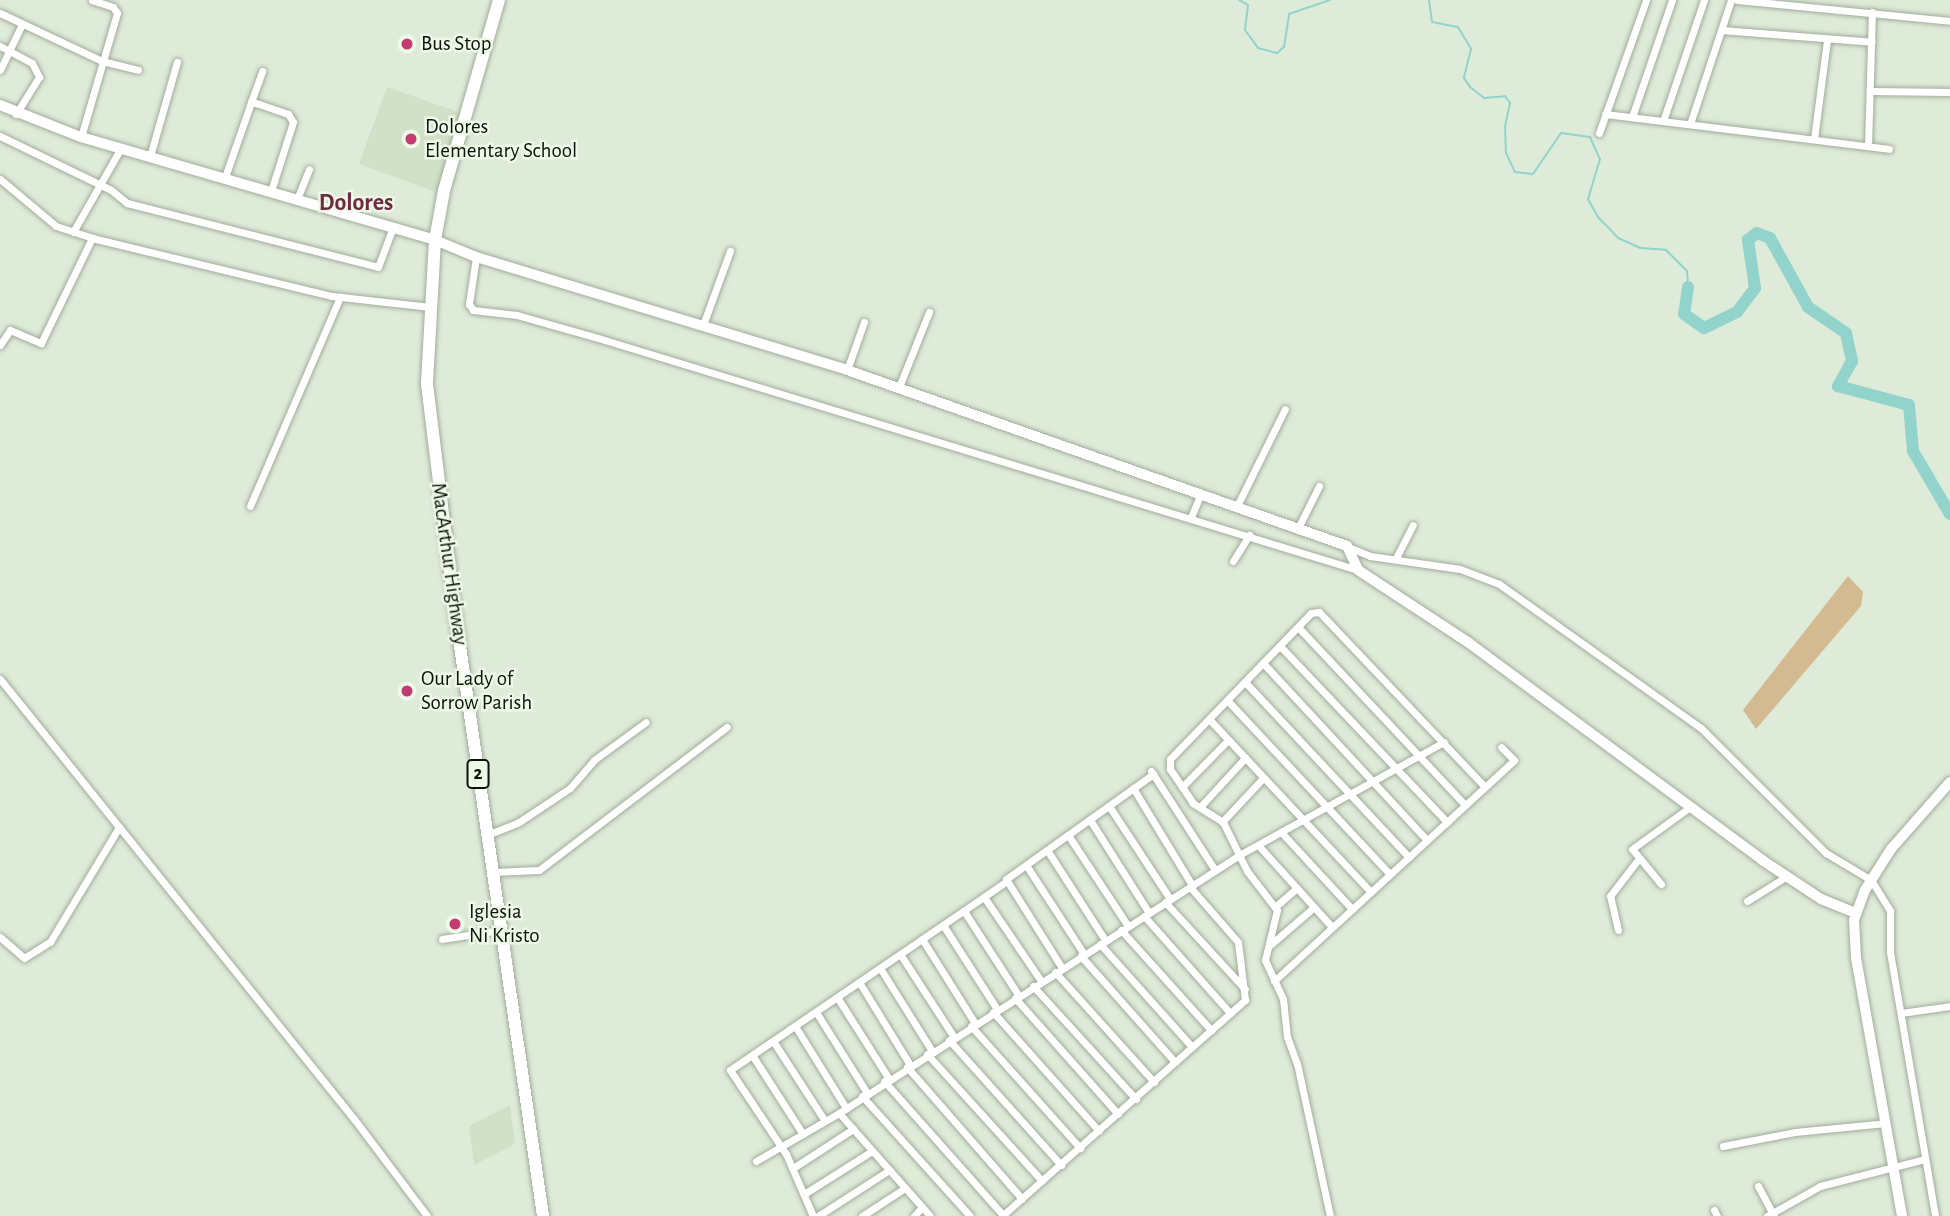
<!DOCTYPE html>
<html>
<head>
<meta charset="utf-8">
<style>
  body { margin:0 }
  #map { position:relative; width:1950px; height:1216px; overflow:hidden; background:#dfebd9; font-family:"Alegreya Sans",sans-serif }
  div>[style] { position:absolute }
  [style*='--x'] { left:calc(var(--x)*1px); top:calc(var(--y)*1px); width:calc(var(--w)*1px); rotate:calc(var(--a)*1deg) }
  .built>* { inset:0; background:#d1e1c8 }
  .green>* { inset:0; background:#d3ba90 }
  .stream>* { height:2px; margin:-1px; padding:0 1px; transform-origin:1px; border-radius:1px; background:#92d3cc }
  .river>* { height:12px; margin:-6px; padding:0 6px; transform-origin:6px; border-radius:6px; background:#92d3cc }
  .roads { filter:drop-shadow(0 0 2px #a1ac9b) drop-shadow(0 0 2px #a1ac9b) }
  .street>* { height:7px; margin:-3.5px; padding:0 3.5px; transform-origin:3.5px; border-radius:3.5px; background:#fff }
  .secondary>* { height:10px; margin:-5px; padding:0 5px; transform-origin:5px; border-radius:5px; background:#fff }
  .highway>* { height:12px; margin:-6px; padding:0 6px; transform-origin:6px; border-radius:6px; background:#fff }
  .dots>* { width:19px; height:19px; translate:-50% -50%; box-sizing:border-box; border:4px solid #edf8e6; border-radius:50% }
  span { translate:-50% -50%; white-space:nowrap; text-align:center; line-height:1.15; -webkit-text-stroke:5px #edf8e6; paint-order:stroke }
  .shield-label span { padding:2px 5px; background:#edf8e6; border:2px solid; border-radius:5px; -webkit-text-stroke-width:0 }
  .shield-label { font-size:19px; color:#0e120c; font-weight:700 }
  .poi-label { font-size:21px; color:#0e120c }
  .left { translate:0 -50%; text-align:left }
  .street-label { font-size:21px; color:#0e120c }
  .quarter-label { font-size:24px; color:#6e2a43; font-weight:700 }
</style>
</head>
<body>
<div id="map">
  <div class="built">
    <i style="clip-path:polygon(387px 87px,464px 114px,436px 192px,359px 164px)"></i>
    <i style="clip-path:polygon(510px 1105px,515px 1144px,474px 1165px,469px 1126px)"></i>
  </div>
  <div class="green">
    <i style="clip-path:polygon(1848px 576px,1863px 592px,1861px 606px,1756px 729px,1743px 710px)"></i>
  </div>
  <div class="stream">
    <i style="--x:1239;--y:0;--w:10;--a:29"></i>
    <i style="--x:1248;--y:5;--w:25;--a:97"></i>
    <i style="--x:1245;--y:30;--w:22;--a:54"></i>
    <i style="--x:1258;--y:48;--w:20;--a:15"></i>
    <i style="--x:1277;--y:53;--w:9;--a:-41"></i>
    <i style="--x:1284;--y:47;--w:33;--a:-81"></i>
    <i style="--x:1289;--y:14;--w:43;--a:-18.9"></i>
    <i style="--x:1429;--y:0;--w:22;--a:82"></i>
    <i style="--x:1432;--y:22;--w:26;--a:11"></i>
    <i style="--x:1458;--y:27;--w:26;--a:59"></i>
    <i style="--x:1471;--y:49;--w:30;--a:104"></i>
    <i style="--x:1464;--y:78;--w:11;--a:56"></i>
    <i style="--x:1470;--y:87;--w:18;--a:38"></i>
    <i style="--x:1484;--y:98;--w:21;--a:-5"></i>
    <i style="--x:1505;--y:96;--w:9;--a:54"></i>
    <i style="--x:1510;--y:103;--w:25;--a:102"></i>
    <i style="--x:1505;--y:127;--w:26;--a:88"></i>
    <i style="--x:1506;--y:153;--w:21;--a:65"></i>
    <i style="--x:1515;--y:172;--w:18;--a:6"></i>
    <i style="--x:1533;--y:174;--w:50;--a:-55.7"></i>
    <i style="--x:1561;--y:133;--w:29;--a:8"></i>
    <i style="--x:1590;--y:137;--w:24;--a:66"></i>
    <i style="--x:1600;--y:159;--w:42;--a:106.7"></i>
    <i style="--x:1588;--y:199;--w:21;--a:61"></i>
    <i style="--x:1598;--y:217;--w:29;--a:46"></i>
    <i style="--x:1618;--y:238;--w:24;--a:24"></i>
    <i style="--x:1640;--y:248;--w:26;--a:4"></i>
    <i style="--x:1666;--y:250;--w:30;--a:45"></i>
    <i style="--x:1687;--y:271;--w:16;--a:86"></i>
  </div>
  <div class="river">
    <i style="--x:1688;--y:287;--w:27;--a:98"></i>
    <i style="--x:1684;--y:314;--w:24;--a:35"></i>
    <i style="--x:1704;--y:328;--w:37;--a:-26"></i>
    <i style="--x:1737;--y:312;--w:30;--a:-53"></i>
    <i style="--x:1755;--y:288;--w:49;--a:-98.3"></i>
    <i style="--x:1748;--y:240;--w:11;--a:-38"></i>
    <i style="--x:1757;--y:233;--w:14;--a:21"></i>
    <i style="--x:1770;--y:238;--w:79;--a:61.2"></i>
    <i style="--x:1808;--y:307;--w:46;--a:34.4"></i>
    <i style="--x:1846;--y:333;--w:29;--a:78"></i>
    <i style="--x:1852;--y:361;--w:29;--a:119"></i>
    <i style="--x:1838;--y:386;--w:73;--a:15"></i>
    <i style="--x:1909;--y:405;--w:46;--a:85"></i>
    <i style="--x:1913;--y:451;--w:73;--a:59.6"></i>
  </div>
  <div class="roads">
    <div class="street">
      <i style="--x:1737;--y:0;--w:214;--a:5.6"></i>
      <i style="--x:0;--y:13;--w:113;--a:25.2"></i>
      <i style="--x:102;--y:61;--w:37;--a:14"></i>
      <i style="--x:1721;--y:30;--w:151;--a:4.5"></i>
      <i style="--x:0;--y:46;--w:36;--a:28"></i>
      <i style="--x:32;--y:63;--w:16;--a:63"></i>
      <i style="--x:39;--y:77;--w:44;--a:121.9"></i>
      <i style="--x:0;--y:70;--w:51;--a:-64.4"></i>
      <i style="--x:1871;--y:91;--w:79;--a:0.7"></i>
      <i style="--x:251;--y:102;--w:33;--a:-70"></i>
      <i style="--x:1605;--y:114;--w:286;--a:7"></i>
      <i style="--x:1632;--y:117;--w:124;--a:-71.1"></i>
      <i style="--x:1663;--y:121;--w:128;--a:-71.3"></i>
      <i style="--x:1690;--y:124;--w:131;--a:-71.7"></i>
      <i style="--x:1599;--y:133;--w:141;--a:-70.5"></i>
      <i style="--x:0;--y:136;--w:123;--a:25.9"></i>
      <i style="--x:111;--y:190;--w:21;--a:39"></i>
      <i style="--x:127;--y:203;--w:259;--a:14.3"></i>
      <i style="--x:378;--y:267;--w:43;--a:-69.4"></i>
      <i style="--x:81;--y:137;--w:129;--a:-73.8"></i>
      <i style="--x:117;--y:13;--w:7;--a:-124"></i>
      <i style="--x:113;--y:7;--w:22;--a:-162"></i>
      <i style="--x:1814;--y:139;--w:100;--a:-82.5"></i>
      <i style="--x:1868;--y:146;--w:134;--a:-88.3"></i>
      <i style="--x:150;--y:156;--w:98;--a:-74"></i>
      <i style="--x:225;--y:177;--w:73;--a:-70.8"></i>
      <i style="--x:249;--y:108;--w:6;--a:-72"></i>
      <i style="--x:251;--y:102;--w:8;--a:14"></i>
      <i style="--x:259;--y:104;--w:31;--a:19"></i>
      <i style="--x:288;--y:114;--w:9;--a:58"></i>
      <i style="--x:293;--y:122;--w:72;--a:107.7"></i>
      <i style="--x:0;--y:179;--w:73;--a:40"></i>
      <i style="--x:56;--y:226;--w:38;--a:18"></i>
      <i style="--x:92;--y:238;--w:247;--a:13.6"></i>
      <i style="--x:332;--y:296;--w:99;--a:6.4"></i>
      <i style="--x:297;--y:199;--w:32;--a:-68"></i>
      <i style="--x:73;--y:232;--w:97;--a:-60.3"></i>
      <i style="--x:476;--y:257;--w:48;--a:98.5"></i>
      <i style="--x:469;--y:304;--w:7;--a:56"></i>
      <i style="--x:473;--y:310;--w:44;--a:6.5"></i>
      <i style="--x:517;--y:315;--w:84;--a:15.9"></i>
      <i style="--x:598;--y:338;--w:795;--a:16.98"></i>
      <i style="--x:703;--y:325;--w:79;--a:-70"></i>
      <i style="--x:0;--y:345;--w:18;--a:-56"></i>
      <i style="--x:10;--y:330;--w:34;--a:23"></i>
      <i style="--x:41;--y:343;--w:117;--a:-64.1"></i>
      <i style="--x:847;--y:370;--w:51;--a:-70.5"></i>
      <i style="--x:899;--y:387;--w:81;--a:-68.2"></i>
      <i style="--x:250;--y:506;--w:228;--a:-66.7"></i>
      <i style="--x:1237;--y:506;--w:108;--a:-63.7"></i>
      <i style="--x:1191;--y:517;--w:25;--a:-67"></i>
      <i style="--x:1298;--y:528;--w:47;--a:-63.4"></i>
      <i style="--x:1348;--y:547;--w:24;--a:22"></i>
      <i style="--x:1370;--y:556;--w:91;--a:8.2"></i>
      <i style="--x:1460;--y:569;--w:42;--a:21"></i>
      <i style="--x:1499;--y:584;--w:248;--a:35.5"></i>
      <i style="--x:1701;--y:728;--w:177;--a:45"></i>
      <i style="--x:1826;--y:853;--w:52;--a:31"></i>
      <i style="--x:1871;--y:880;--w:36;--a:58"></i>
      <i style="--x:1890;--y:911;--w:41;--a:90"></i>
      <i style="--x:1890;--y:952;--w:268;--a:80.3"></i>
      <i style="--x:1396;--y:558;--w:37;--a:-63"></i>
      <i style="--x:1233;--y:561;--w:31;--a:-58"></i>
      <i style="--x:1298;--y:627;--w:244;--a:46.8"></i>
      <i style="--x:1280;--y:646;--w:243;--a:46.5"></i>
      <i style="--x:1263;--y:663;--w:241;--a:47.2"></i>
      <i style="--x:0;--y:679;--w:565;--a:51.18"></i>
      <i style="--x:354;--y:1119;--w:121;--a:53"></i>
      <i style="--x:1245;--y:682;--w:240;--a:46.9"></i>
      <i style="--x:1227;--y:700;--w:238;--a:46.9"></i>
      <i style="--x:1209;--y:719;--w:237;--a:46.9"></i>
      <i style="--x:1151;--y:771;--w:118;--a:57.1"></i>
      <i style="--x:1182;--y:787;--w:66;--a:-45.6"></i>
      <i style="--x:1133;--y:788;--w:114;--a:58.7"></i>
      <i style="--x:1109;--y:806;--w:111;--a:56.7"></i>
      <i style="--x:1200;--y:807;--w:67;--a:-47.4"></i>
      <i style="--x:1090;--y:820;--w:110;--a:57.6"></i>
      <i style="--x:1222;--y:822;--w:60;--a:-47"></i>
      <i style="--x:1281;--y:832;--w:105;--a:47.3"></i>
      <i style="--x:487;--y:835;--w:35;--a:-22"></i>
      <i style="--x:519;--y:822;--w:61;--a:-33.7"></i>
      <i style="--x:570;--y:788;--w:37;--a:-49"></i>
      <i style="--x:594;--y:760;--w:64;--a:-36.2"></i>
      <i style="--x:1068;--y:835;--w:109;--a:56.6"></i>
      <i style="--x:1258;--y:845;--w:110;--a:47.9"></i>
      <i style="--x:1047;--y:850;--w:107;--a:57.2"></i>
      <i style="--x:1026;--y:865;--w:106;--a:56.9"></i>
      <i style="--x:493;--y:872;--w:46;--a:-2.5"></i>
      <i style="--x:539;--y:870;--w:236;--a:-37.3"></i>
      <i style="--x:1661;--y:884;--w:45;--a:-129.6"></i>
      <i style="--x:1632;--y:849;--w:72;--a:-35.9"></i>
      <i style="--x:984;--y:897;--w:102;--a:55.8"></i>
      <i style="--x:1747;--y:901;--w:47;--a:-32"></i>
      <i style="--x:1165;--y:902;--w:118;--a:47.4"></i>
      <i style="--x:1275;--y:907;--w:29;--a:-41"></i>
      <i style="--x:964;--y:911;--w:101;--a:57.1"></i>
      <i style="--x:1144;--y:916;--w:130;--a:48.4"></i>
      <i style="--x:943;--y:925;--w:100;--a:57.3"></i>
      <i style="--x:1121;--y:930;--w:135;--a:48"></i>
      <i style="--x:1618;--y:930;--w:35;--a:-103"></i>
      <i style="--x:1610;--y:896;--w:44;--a:-52.4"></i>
      <i style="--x:0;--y:937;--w:32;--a:41"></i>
      <i style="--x:24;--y:958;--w:31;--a:-32"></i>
      <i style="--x:50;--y:942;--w:134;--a:-59"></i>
      <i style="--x:442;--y:939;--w:60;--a:-8.7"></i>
      <i style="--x:922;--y:939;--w:99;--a:57.8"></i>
      <i style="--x:1100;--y:944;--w:138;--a:48.2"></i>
      <i style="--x:1270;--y:945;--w:58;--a:-40.8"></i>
      <i style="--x:900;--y:954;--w:99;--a:57"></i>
      <i style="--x:880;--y:968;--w:98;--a:57.9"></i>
      <i style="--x:1062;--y:968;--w:105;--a:-122.2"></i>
      <i style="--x:1006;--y:879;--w:181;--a:-35.5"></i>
      <i style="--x:1055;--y:972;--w:148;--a:48"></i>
      <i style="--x:1274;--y:981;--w:326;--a:-42.6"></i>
      <i style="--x:1514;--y:760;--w:18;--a:-135"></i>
      <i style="--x:859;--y:982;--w:97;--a:58.4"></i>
      <i style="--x:1033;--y:986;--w:153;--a:47.7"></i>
      <i style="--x:837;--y:997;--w:97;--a:57.6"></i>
      <i style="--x:1015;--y:998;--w:155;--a:48.4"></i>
      <i style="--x:816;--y:1012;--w:96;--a:57.8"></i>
      <i style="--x:993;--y:1012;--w:159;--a:48.3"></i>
      <i style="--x:1901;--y:1013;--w:49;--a:-8.1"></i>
      <i style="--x:795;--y:1026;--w:97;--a:58.1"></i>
      <i style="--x:971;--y:1026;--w:164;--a:48.2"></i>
      <i style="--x:949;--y:1040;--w:168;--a:48.1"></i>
      <i style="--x:773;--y:1041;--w:95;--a:57"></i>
      <i style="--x:927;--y:1054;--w:171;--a:47.8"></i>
      <i style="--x:752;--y:1055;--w:94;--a:57.2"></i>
      <i style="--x:1175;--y:1062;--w:94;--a:-41.5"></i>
      <i style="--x:1245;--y:1000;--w:58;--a:-96.9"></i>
      <i style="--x:1238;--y:942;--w:73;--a:-131.1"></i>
      <i style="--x:907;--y:1067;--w:175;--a:48.9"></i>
      <i style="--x:884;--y:1081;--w:179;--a:48.4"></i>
      <i style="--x:862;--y:1096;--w:161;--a:48"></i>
      <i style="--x:839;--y:1113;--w:137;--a:48.5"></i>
      <i style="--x:1723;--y:1146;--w:73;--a:-11"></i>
      <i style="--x:1795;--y:1132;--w:91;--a:-5.6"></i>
      <i style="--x:756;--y:1161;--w:96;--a:-30"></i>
      <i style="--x:839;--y:1113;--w:476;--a:-32.8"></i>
      <i style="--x:1239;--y:855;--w:234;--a:-28.9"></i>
      <i style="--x:793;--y:1168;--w:72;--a:-33"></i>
      <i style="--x:1758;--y:1186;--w:34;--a:62"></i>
      <i style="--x:804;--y:1194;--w:80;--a:-32.3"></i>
      <i style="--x:1714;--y:1210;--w:7;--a:63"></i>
      <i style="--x:813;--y:1216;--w:68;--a:-113.5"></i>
      <i style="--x:786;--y:1154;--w:101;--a:-123.7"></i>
      <i style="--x:730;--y:1070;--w:335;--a:-34.3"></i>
      <i style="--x:818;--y:1216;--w:85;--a:-32.9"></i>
      <i style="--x:862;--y:1216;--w:51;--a:-33.1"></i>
      <i style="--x:914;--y:1216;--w:12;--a:-48"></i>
      <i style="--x:1002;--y:1216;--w:232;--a:-41.7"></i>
      <i style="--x:1175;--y:1062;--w:142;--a:-131.6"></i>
      <i style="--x:1330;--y:1216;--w:156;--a:-102.2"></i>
      <i style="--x:1297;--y:1064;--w:29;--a:-110"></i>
      <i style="--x:1287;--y:1037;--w:38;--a:-96"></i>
      <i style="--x:1283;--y:999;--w:43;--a:-114.8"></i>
      <i style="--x:1265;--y:960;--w:51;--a:-76.5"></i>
      <i style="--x:1277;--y:910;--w:49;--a:-127.6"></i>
      <i style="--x:1247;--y:871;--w:55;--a:-116.1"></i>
      <i style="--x:1223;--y:822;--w:36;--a:-148"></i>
      <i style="--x:1193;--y:803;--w:41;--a:-124.1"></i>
      <i style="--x:1170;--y:769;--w:10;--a:-90"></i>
      <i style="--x:1170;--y:759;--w:203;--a:-46"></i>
      <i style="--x:1311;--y:613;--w:8;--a:-7"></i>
      <i style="--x:1319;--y:612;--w:241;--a:46.5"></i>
      <i style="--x:1767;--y:1216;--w:61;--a:-29.5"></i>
      <i style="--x:1820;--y:1186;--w:108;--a:-14.4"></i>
    </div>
    <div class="secondary">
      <i style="--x:0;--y:105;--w:87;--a:21.6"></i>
      <i style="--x:81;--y:137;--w:369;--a:16.2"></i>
      <i style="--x:435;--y:240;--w:44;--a:22.5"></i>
      <i style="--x:476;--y:257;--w:388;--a:16.9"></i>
      <i style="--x:847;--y:370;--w:530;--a:19.39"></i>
      <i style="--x:1347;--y:546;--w:26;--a:65"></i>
      <i style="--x:1358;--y:570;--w:133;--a:33.3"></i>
      <i style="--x:1469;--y:643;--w:365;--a:36.5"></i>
      <i style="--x:1762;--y:860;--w:71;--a:33.5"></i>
      <i style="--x:1821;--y:899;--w:37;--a:22"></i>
      <i style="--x:1902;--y:1216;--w:262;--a:-100.1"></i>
      <i style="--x:1856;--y:958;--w:38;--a:-93"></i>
      <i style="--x:1854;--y:920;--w:32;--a:-70"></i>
      <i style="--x:1865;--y:890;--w:49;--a:-57.6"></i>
      <i style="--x:1891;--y:849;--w:89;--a:-48.6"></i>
    </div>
    <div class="highway">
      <i style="--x:499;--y:0;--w:199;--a:106.1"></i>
      <i style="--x:444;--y:191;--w:50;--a:100.4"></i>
      <i style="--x:435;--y:240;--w:144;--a:93.2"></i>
      <i style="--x:427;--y:384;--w:230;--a:83"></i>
      <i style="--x:455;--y:612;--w:610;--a:81.71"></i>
    </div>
  </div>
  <div class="dots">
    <i style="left:407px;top:44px;background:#c43a73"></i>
    <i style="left:411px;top:139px;background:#c43a73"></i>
    <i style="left:407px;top:691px;background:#c43a73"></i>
    <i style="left:455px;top:924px;background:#c43a73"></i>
  </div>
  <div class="shield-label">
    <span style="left:478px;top:774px">2</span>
  </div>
  <div class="poi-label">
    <span class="left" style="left:421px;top:44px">Bus Stop</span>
    <span class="left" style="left:425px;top:139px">Dolores<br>Elementary School</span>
    <span class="left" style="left:421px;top:691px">Our Lady of<br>Sorrow Parish</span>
    <span class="left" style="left:469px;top:924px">Iglesia<br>Ni Kristo</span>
  </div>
  <div class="street-label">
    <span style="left:449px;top:564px;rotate:82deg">MacArthur Highway</span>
  </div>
  <div class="quarter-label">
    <span style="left:356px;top:204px">Dolores</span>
  </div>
</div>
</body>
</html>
